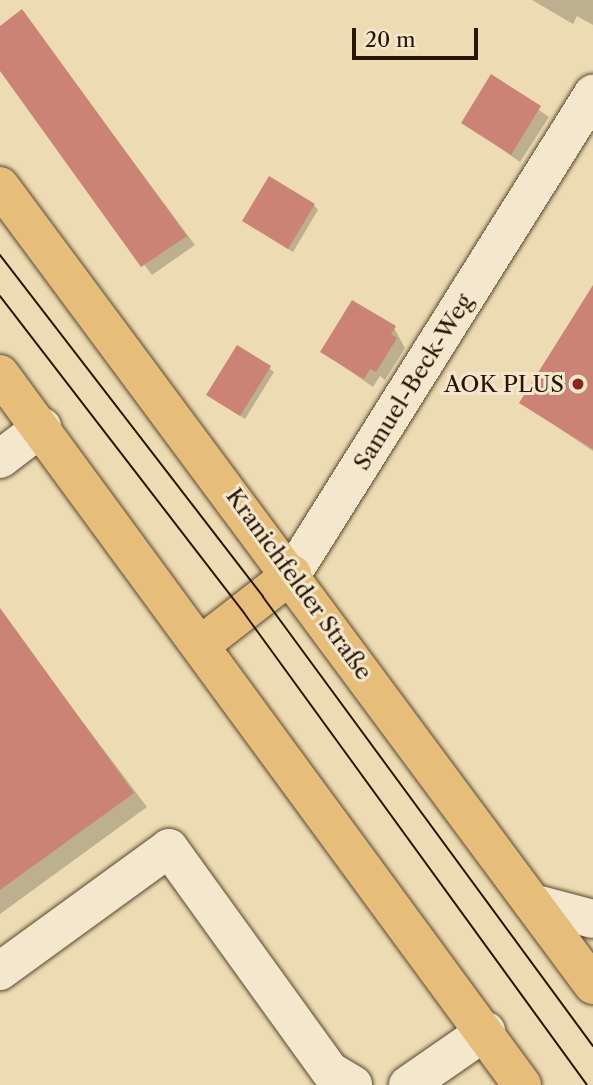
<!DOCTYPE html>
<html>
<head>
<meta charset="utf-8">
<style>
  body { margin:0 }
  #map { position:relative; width:593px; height:1085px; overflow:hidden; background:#eddcb3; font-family:"Libre Caslon Text",serif }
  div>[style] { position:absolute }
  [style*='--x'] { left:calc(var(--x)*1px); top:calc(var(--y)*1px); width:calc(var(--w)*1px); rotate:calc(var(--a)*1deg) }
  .shadow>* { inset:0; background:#0003 }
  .building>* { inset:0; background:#cb8375 }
  .roads { filter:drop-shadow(0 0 2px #5a472f) drop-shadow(0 0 2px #5a472f) }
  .minor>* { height:38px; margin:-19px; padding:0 19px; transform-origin:19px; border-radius:19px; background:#f3e8ce }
  .major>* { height:38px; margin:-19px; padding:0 19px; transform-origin:19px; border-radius:19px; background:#e6be7a }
  .tram>* { height:2px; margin:-1px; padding:0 1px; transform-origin:1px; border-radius:1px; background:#291503 }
  .dots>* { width:19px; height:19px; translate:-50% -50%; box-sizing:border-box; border:4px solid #f3e8ce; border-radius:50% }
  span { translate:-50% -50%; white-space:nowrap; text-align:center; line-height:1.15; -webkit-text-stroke:6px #f3e8ce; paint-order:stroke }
  .street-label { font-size:23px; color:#291503 }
  .poi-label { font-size:23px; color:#291503 }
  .right { translate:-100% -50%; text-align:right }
  .scale { position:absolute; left:352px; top:28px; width:126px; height:32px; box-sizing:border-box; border:4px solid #291503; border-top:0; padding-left:9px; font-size:21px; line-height:24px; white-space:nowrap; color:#291503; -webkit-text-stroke:5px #f3e8ce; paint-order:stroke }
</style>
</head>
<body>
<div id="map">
  <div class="shadow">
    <i style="clip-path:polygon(532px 0,593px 0,593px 25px,577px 16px,573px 24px)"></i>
    <i style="clip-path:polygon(22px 12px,195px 245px,152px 275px,0 70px,0 28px)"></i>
    <i style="clip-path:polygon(492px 77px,549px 117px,520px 162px,463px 122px)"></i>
    <i style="clip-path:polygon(314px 205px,318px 210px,293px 252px,244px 221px)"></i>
    <i style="clip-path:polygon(593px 287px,593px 451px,521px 403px)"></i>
    <i style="clip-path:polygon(394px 328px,405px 348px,385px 380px,380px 376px,373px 387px,322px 352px)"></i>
    <i style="clip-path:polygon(269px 368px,274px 372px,245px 419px,209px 395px)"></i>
    <i style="clip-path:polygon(17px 635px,147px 807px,0 914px,0 647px)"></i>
  </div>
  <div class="building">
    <i style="clip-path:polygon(22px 9px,187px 236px,141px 267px,0 71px,0 26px)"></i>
    <i style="clip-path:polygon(491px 74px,541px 106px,511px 155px,461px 123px)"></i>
    <i style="clip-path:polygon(269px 176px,315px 204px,288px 249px,242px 221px)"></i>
    <i style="clip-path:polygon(593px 285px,593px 449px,519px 403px)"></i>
    <i style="clip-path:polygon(352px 300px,396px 326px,391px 334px,397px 338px,376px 372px,370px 369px,364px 379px,320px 352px)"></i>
    <i style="clip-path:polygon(237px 345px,271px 366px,240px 416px,206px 395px)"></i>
    <i style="clip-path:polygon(0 608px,134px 793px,0 890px)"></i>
  </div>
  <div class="roads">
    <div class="minor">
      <i style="--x:0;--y:459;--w:53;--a:-37.3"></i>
      <i style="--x:292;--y:574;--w:567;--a:-57.91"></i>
      <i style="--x:536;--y:904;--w:59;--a:14.7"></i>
      <i style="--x:0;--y:971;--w:209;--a:-36"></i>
      <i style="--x:169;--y:848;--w:275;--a:54.2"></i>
      <i style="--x:330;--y:1071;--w:27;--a:31"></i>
      <i style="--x:408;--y:1085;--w:95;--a:-34.7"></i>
    </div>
    <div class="major">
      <i style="--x:0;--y:186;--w:995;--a:53.42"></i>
      <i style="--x:0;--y:374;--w:882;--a:53.71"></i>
      <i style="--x:202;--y:644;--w:114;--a:-37.9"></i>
    </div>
  </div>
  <div class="tram">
    <i style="--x:0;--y:255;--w:431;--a:52.4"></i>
    <i style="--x:263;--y:597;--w:557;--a:53.69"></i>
    <i style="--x:0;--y:296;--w:400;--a:52.4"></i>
    <i style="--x:244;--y:613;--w:583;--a:53.99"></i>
  </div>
  <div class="dots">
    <i style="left:578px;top:384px;background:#8f2418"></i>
  </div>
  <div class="street-label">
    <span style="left:413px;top:382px;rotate:-58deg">Samuel-Beck-Weg</span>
    <span style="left:299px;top:584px;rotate:54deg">Kranichfelder Straße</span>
  </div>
  <div class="poi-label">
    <span class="right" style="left:564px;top:384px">AOK PLUS</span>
  </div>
  <div class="scale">20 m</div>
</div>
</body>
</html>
